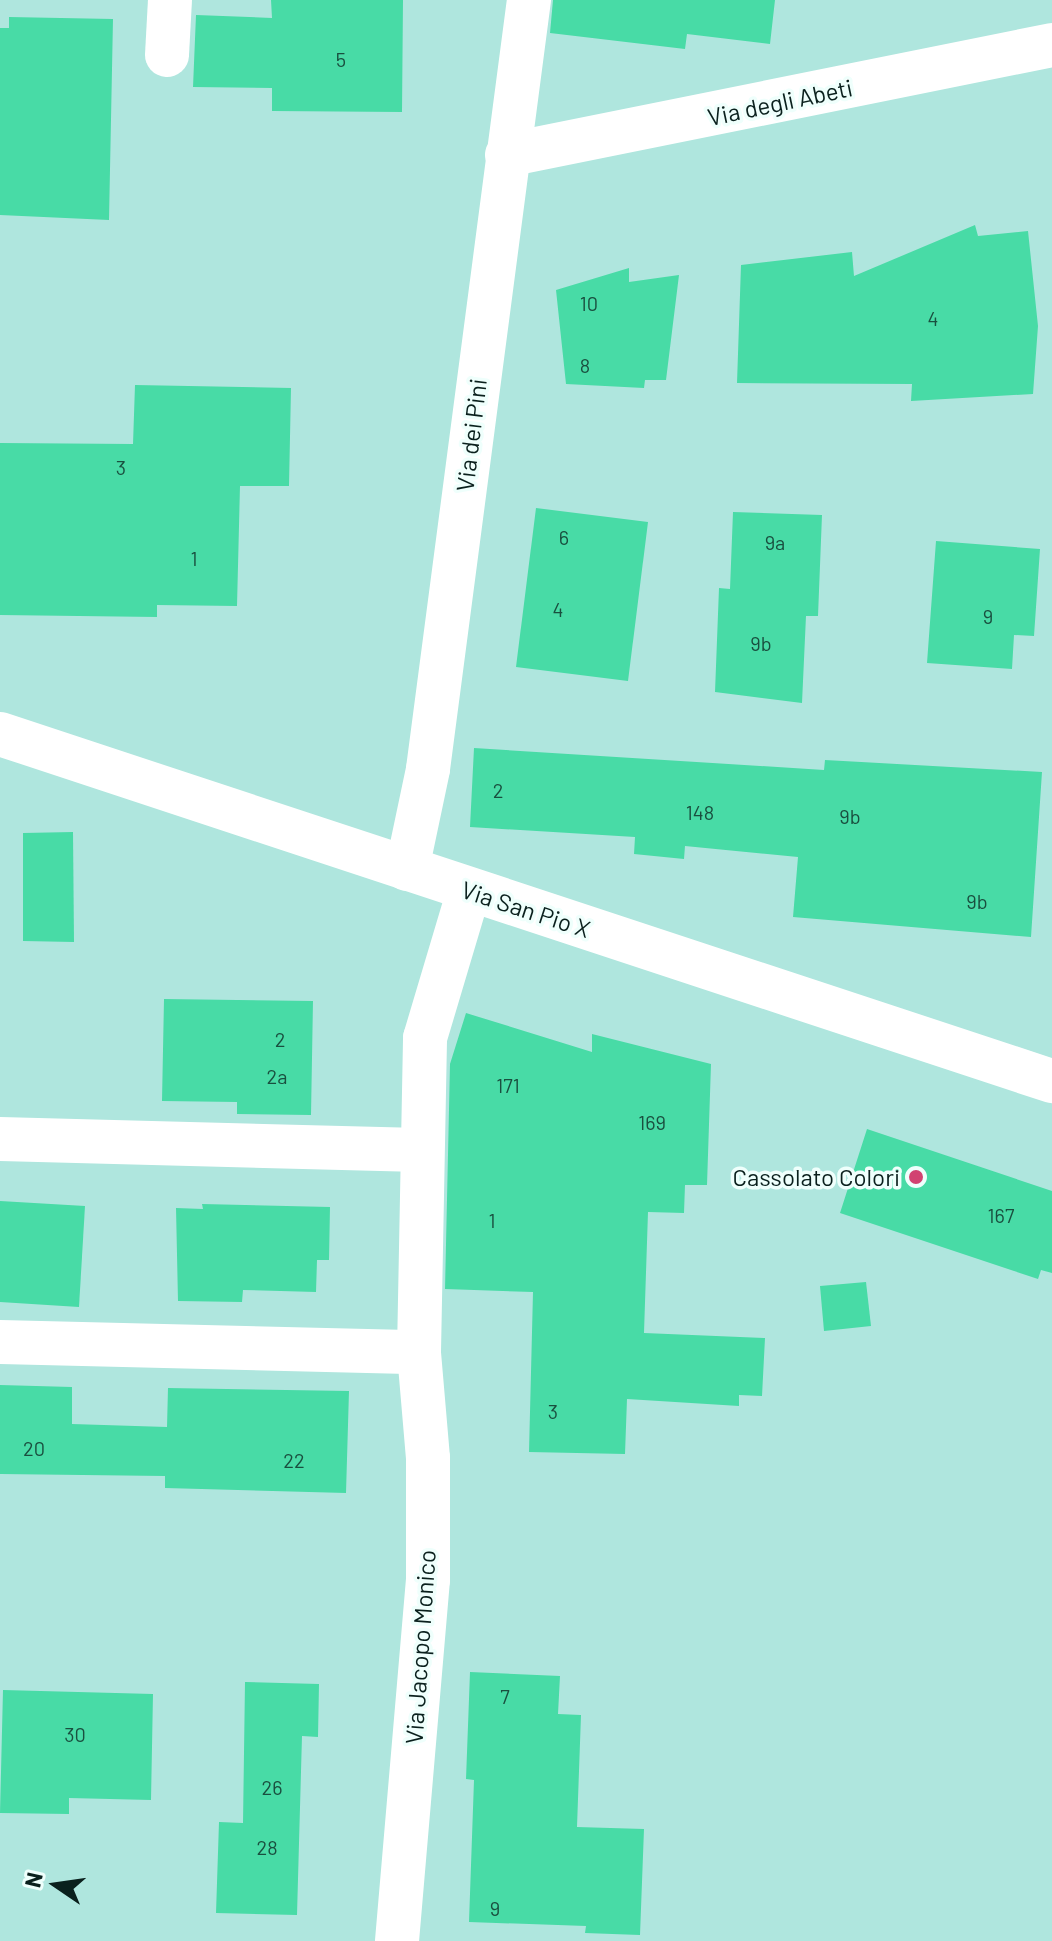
<!DOCTYPE html>
<html>
<head>
<meta charset="utf-8">
<style>
  body { margin:0 }
  #map { position:relative; width:1052px; height:1941px; overflow:hidden; background:#afe6de; font-family:Barlow,sans-serif }
  div>[style] { position:absolute }
  [style*='--x'] { left:calc(var(--x)*1px); top:calc(var(--y)*1px); width:calc(var(--w)*1px); rotate:calc(var(--a)*1deg) }
  .building>* { inset:0; background:#48dba6 }
  .minor>* { height:44px; margin:-22px; padding:0 22px; transform-origin:22px; border-radius:22px; background:#fff }
  .dots>* { width:22px; height:22px; translate:-50% -50%; box-sizing:border-box; border:4px solid #effffc; border-radius:50% }
  span { translate:-50% -50%; white-space:nowrap; text-align:center; line-height:1.15; -webkit-text-stroke:7px #effffc; paint-order:stroke }
  .number-label { font-size:20px; color:#1a4f3f }
  .number-label span { -webkit-text-stroke-width:0 }
  .street-label { font-size:24px; color:#0a201d }
  .poi-label { font-size:24px; color:#0a201d }
  .right { translate:-100% -50%; text-align:right }
  .north { position:absolute; left:16px; top:1845px; width:80px; height:80px; -webkit-text-stroke:6px #effffc; paint-order:stroke; rotate:283deg; font-size:22px; font-weight:700; line-height:32px; text-align:center; color:#0a201d }
  .north::after { content:''; display:block; margin:auto; width:28px; height:36px; background:#0a201d; clip-path:polygon(50% 0,100% 100%,50% 72%,0 100%) }
</style>
</head>
<body>
<div id="map">
  <div class="building">
    <i style="clip-path:polygon(271px 0,403px 0,402px 112px,272px 111px,272px 88px,193px 87px,196px 15px,272px 18px)"></i>
    <i style="clip-path:polygon(553px 0,775px 0,770px 44px,687px 34px,685px 49px,550px 33px)"></i>
    <i style="clip-path:polygon(9px 17px,113px 19px,109px 220px,0 215px,0 28px,9px 28px)"></i>
    <i style="clip-path:polygon(975px 225px,978px 236px,1028px 231px,1038px 326px,1033px 394px,911px 401px,912px 384px,737px 383px,741px 265px,852px 252px,854px 276px)"></i>
    <i style="clip-path:polygon(629px 268px,629px 282px,679px 275px,666px 380px,645px 380px,644px 388px,566px 384px,556px 290px)"></i>
    <i style="clip-path:polygon(135px 385px,291px 388px,289px 486px,240px 486px,237px 606px,157px 605px,157px 617px,0 615px,0 443px,133px 444px)"></i>
    <i style="clip-path:polygon(536px 508px,648px 522px,628px 681px,516px 667px)"></i>
    <i style="clip-path:polygon(733px 512px,822px 515px,818px 616px,806px 616px,802px 703px,715px 692px,719px 588px,730px 589px)"></i>
    <i style="clip-path:polygon(936px 541px,1040px 549px,1034px 636px,1014px 635px,1012px 669px,927px 663px)"></i>
    <i style="clip-path:polygon(474px 748px,824px 770px,825px 760px,1042px 772px,1031px 937px,793px 917px,798px 857px,685px 846px,684px 859px,634px 854px,635px 837px,470px 827px)"></i>
    <i style="clip-path:polygon(73px 832px,74px 942px,23px 941px,23px 833px)"></i>
    <i style="clip-path:polygon(164px 999px,313px 1001px,311px 1115px,237px 1114px,237px 1102px,162px 1101px)"></i>
    <i style="clip-path:polygon(466px 1013px,592px 1052px,592px 1034px,711px 1064px,707px 1185px,685px 1185px,684px 1213px,648px 1212px,644px 1333px,765px 1338px,762px 1396px,739px 1395px,739px 1406px,627px 1399px,625px 1454px,529px 1452px,533px 1292px,445px 1289px,450px 1064px)"></i>
    <i style="clip-path:polygon(867px 1129px,1052px 1191px,1052px 1273px,1041px 1270px,1038px 1279px,840px 1213px)"></i>
    <i style="clip-path:polygon(0 1201px,85px 1206px,79px 1307px,0 1302px)"></i>
    <i style="clip-path:polygon(202px 1204px,330px 1207px,329px 1260px,317px 1260px,316px 1292px,243px 1290px,242px 1302px,178px 1301px,176px 1208px,203px 1209px)"></i>
    <i style="clip-path:polygon(866px 1282px,871px 1326px,824px 1331px,820px 1286px)"></i>
    <i style="clip-path:polygon(0 1385px,72px 1387px,72px 1424px,167px 1427px,168px 1388px,349px 1391px,346px 1493px,165px 1488px,165px 1476px,0 1474px)"></i>
    <i style="clip-path:polygon(470px 1672px,560px 1676px,558px 1714px,581px 1715px,577px 1827px,644px 1829px,640px 1935px,585px 1933px,586px 1926px,469px 1922px,474px 1780px,466px 1779px)"></i>
    <i style="clip-path:polygon(245px 1682px,319px 1684px,318px 1737px,302px 1736px,297px 1915px,216px 1913px,219px 1822px,243px 1823px)"></i>
    <i style="clip-path:polygon(3px 1690px,153px 1694px,151px 1800px,69px 1798px,69px 1814px,0 1813px)"></i>
  </div>
  <div class="minor">
    <i style="--x:167;--y:55;--w:55;--a:-86.9"></i>
    <i style="--x:507;--y:155;--w:556;--a:-11.41"></i>
    <i style="--x:0;--y:734;--w:1108;--a:18.26"></i>
    <i style="--x:407;--y:869;--w:102;--a:-78.1"></i>
    <i style="--x:428;--y:769;--w:776;--a:-82.52"></i>
    <i style="--x:0;--y:1139;--w:420;--a:1.5"></i>
    <i style="--x:0;--y:1342;--w:419;--a:1.4"></i>
    <i style="--x:397;--y:1941;--w:362;--a:-85.1"></i>
    <i style="--x:428;--y:1580;--w:122;--a:-90"></i>
    <i style="--x:428;--y:1458;--w:106;--a:-94.9"></i>
    <i style="--x:419;--y:1352;--w:314;--a:-88.9"></i>
    <i style="--x:425;--y:1038;--w:154;--a:-73.4"></i>
  </div>
  <div class="dots">
    <i style="left:916px;top:1177px;background:#d14371"></i>
  </div>
  <div class="number-label">
    <span style="left:341px;top:59px">5</span>
    <span style="left:589px;top:303px">10</span>
    <span style="left:933px;top:318px">4</span>
    <span style="left:585px;top:365px">8</span>
    <span style="left:121px;top:467px">3</span>
    <span style="left:564px;top:537px">6</span>
    <span style="left:775px;top:542px">9a</span>
    <span style="left:194px;top:558px">1</span>
    <span style="left:558px;top:609px">4</span>
    <span style="left:988px;top:616px">9</span>
    <span style="left:761px;top:643px">9b</span>
    <span style="left:498px;top:790px">2</span>
    <span style="left:700px;top:812px">148</span>
    <span style="left:850px;top:816px">9b</span>
    <span style="left:977px;top:901px">9b</span>
    <span style="left:280px;top:1039px">2</span>
    <span style="left:277px;top:1076px">2a</span>
    <span style="left:508px;top:1085px">171</span>
    <span style="left:652px;top:1122px">169</span>
    <span style="left:1001px;top:1215px">167</span>
    <span style="left:492px;top:1220px">1</span>
    <span style="left:553px;top:1411px">3</span>
    <span style="left:34px;top:1448px">20</span>
    <span style="left:294px;top:1460px">22</span>
    <span style="left:505px;top:1696px">7</span>
    <span style="left:75px;top:1734px">30</span>
    <span style="left:272px;top:1787px">26</span>
    <span style="left:267px;top:1847px">28</span>
    <span style="left:495px;top:1908px">9</span>
  </div>
  <div class="street-label">
    <span style="left:780px;top:102px;rotate:-12deg">Via degli Abeti</span>
    <span style="left:471px;top:435px;rotate:-83deg">Via dei Pini</span>
    <span style="left:526px;top:909px;rotate:18deg">Via San Pio X</span>
    <span style="left:420px;top:1647px;rotate:-86deg">Via Jacopo Monico</span>
  </div>
  <div class="poi-label">
    <span class="right" style="left:900px;top:1177px">Cassolato Colori</span>
  </div>
  <div class="north">N</div>
</div>
</body>
</html>
